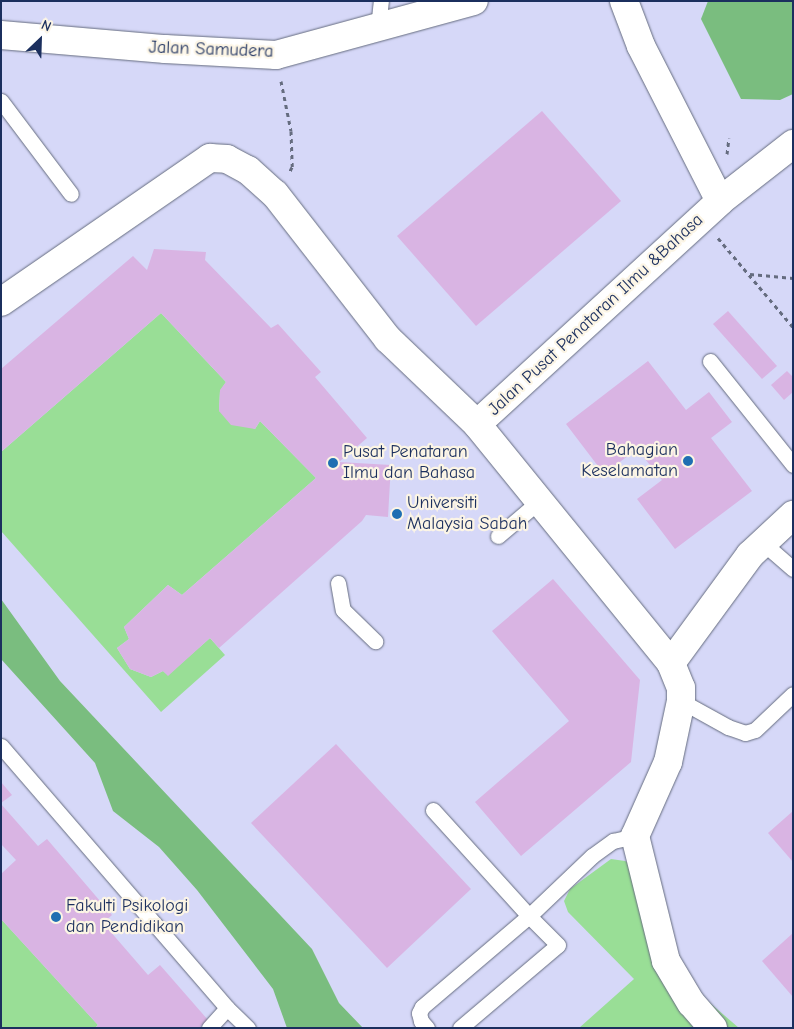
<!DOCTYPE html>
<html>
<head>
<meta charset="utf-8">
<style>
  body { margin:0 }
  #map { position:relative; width:794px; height:1029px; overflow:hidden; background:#eedebd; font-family:"Comic Neue",sans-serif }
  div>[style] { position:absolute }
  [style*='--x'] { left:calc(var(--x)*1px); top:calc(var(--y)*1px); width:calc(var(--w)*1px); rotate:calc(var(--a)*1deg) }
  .built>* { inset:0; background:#d6d8f8 }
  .green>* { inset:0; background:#99de96 }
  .forest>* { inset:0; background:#7abd7f }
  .building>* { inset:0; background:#d9b4e3 }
  .path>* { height:3px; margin-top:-1.5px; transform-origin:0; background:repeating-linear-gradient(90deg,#656c7f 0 4px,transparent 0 8px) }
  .roads { filter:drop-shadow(0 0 1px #656c7f) drop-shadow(0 0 1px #656c7f) }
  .lane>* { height:15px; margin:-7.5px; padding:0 7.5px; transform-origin:7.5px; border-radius:7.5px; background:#fff }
  .street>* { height:28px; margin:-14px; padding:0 14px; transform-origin:14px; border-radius:14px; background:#fff }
  .dots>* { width:14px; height:14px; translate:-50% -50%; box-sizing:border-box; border:2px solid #fcf5e5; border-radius:50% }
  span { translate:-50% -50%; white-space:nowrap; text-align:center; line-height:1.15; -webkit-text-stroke:4.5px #fcf5e5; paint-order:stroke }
  .street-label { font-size:18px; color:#1b2f5e }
  .poi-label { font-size:18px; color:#1b2f5e }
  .right { translate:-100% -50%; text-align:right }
  .left { translate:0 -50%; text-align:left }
  .frame { position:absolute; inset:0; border:2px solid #1b2f5e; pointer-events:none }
  .north { position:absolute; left:15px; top:15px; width:50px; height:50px; -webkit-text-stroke:4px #fcf5e5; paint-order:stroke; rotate:24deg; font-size:14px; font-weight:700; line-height:20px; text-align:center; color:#1b2f5e }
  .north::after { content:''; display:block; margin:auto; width:18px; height:22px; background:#1b2f5e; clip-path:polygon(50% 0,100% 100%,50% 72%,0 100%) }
</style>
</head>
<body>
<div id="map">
  <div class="built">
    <i style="clip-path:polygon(1px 1px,793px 1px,793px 1028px,1px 1028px)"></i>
  </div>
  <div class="green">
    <i style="clip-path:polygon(161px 313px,226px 382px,220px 391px,219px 411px,255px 429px,260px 421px,316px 478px,182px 595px,168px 585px,124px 627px,129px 639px,117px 648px,130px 669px,151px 677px,163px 671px,168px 675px,210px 638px,225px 655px,161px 712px,1px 531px,1px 452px)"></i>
    <i style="clip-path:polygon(611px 859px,625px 861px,638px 867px,689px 985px,739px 1028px,579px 1028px,634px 979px,568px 912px,564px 901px,570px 889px)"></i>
    <i style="clip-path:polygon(1px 919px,98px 1025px,95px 1028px,1px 1028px)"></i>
  </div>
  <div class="forest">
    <i style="clip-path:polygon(708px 1px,793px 1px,793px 94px,780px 100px,741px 99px,701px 19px)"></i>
    <i style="clip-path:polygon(1px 599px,60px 681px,312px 949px,339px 1003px,363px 1028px,287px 1028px,273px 989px,197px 890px,159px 847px,113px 811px,95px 763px,1px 659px)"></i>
  </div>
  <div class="building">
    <i style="clip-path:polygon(542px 111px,621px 201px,476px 326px,397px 236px)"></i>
    <i style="clip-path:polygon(154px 249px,206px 252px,205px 260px,271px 328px,278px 324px,321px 372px,315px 377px,367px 438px,339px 462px,391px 465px,388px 517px,366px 515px,362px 521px,219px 648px,210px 638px,168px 676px,163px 671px,151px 677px,130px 669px,117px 648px,129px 639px,124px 627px,168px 585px,182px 595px,316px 478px,260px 421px,255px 429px,231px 425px,219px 411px,220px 390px,226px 382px,161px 313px,1px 452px,1px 369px,133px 256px,147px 270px)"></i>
    <i style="clip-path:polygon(728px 311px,777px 366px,762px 379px,713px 324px)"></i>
    <i style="clip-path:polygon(648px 361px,686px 410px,709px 392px,732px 422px,711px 438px,752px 491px,675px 549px,637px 499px,662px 480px,637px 449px,604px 474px,566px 424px)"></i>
    <i style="clip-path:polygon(787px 371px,793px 377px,793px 392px,784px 400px,771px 385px)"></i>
    <i style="clip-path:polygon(553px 579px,640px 680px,631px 762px,521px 856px,475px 802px,569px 721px,492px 631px)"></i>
    <i style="clip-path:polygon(336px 744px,471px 889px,387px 968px,251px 823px)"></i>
    <i style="clip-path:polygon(1px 782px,12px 795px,1px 803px)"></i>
    <i style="clip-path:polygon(1px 804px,38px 846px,47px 839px,112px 915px,103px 923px,148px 975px,160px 965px,208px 1020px,199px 1028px,95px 1028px,98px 1025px,1px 919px,1px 874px,16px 860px,1px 844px)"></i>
    <i style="clip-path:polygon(793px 811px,793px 862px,768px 833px)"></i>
    <i style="clip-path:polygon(793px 933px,793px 997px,762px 961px)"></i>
  </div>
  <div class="path">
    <i style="--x:281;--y:81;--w:51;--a:78.7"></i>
    <i style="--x:291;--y:131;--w:36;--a:88"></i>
    <i style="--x:292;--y:167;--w:7;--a:117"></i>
    <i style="--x:727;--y:154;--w:16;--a:-83"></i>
    <i style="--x:718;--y:238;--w:116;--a:49.9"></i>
    <i style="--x:750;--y:274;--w:43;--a:5.3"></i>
  </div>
  <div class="roads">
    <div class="lane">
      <i style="--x:378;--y:28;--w:27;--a:-84"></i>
      <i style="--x:1;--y:101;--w:116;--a:53"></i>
      <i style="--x:710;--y:361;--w:133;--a:51.4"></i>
      <i style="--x:498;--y:536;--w:52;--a:-40.4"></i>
      <i style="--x:762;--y:542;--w:41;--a:41.1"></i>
      <i style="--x:338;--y:583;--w:27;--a:80"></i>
      <i style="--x:343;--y:610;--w:45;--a:44.1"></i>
      <i style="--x:681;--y:701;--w:54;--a:29"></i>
      <i style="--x:728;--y:727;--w:18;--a:19"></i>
      <i style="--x:745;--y:733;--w:10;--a:-17"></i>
      <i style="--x:755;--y:730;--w:52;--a:-43.5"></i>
      <i style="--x:1;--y:746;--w:346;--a:49.2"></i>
      <i style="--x:227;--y:1008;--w:27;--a:132"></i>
      <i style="--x:227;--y:1008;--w:29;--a:44"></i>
      <i style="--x:427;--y:1028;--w:9;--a:-131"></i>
      <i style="--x:421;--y:1021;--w:8;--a:-104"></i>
      <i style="--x:419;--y:1013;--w:7;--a:-63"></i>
      <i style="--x:422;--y:1007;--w:140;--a:-40.4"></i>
      <i style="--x:529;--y:916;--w:143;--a:-132.2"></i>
      <i style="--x:460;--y:1028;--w:128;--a:-40.3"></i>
      <i style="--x:558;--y:945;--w:41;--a:-135"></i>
      <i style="--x:529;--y:916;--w:87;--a:-43.6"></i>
      <i style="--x:592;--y:856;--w:26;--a:-36"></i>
      <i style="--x:613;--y:841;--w:23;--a:-13"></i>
    </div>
    <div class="street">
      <i style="--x:624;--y:1;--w:48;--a:69.3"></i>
      <i style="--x:641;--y:46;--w:174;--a:63"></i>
      <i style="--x:720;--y:201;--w:93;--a:-38"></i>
      <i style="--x:1;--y:35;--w:165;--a:4.9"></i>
      <i style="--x:165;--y:49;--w:111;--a:3.1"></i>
      <i style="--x:276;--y:55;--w:205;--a:-15.3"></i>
      <i style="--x:1;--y:302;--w:254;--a:-34.6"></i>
      <i style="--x:210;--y:158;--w:17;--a:3"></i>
      <i style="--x:227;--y:159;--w:24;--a:28"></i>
      <i style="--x:248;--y:170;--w:36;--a:42"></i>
      <i style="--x:275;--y:194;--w:184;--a:52.1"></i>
      <i style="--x:388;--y:339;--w:123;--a:43.7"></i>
      <i style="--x:671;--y:663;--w:308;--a:-129.1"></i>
      <i style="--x:477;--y:424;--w:330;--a:-42.5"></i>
      <i style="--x:713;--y:1028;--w:33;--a:-131"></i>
      <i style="--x:691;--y:1003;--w:49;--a:-120.8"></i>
      <i style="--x:666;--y:961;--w:129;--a:-103.9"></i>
      <i style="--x:635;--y:836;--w:81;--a:-66"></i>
      <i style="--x:668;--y:762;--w:62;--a:-78"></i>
      <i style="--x:681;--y:701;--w:13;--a:-90"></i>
      <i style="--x:681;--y:688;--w:27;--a:-112"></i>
      <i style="--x:671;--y:663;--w:134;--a:-53.8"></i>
      <i style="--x:750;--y:555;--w:59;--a:-42.9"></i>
    </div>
  </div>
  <div class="dots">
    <i style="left:688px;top:461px;background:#1f6fb2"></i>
    <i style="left:333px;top:463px;background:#1f6fb2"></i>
    <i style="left:397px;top:514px;background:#1f6fb2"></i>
    <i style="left:56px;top:917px;background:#1f6fb2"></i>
  </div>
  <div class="street-label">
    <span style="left:211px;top:50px;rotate:2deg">Jalan Samudera</span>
    <span style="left:596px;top:315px;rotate:-43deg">Jalan Pusat Penataran Ilmu &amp;Bahasa</span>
  </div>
  <div class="poi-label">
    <span class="right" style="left:678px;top:461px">Bahagian<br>Keselamatan</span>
    <span class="left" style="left:343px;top:463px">Pusat Penataran<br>Ilmu dan Bahasa</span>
    <span class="left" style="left:407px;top:514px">Universiti<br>Malaysia Sabah</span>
    <span class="left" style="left:66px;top:917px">Fakulti Psikologi<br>dan Pendidikan</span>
  </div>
  <div class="frame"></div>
  <div class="north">N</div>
</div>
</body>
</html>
